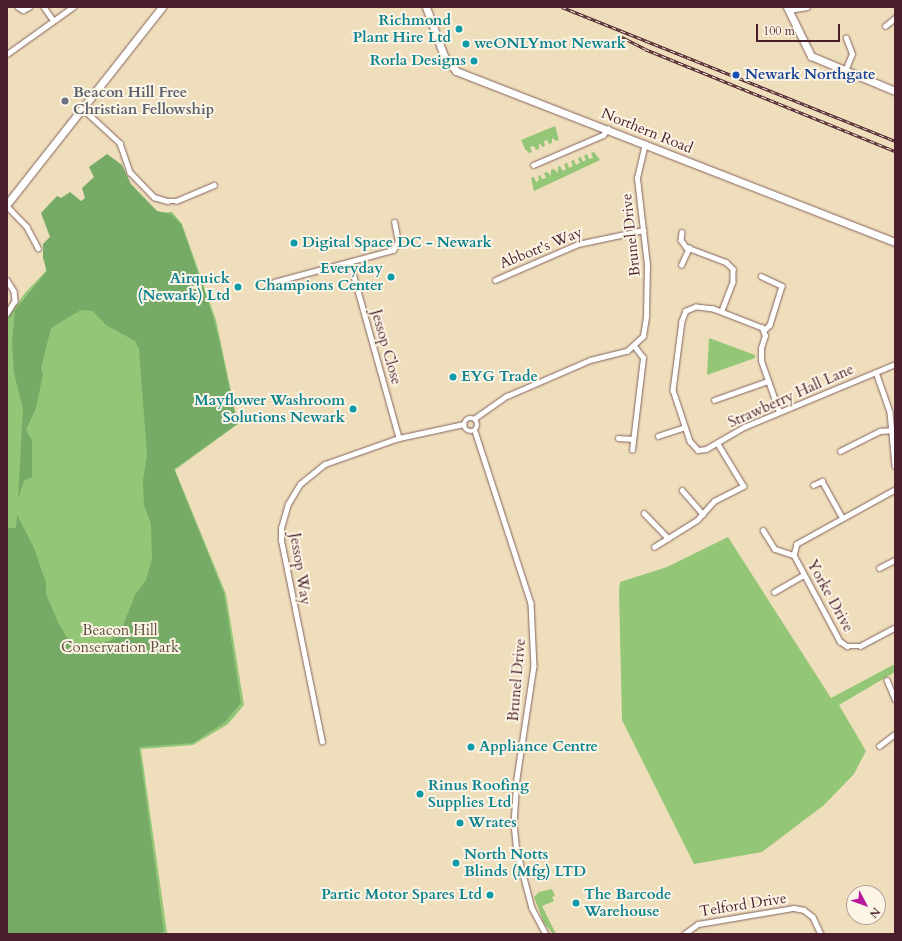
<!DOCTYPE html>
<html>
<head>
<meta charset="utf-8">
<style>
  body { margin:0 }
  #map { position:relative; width:902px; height:941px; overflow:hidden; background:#efdebc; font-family:Cardo,serif }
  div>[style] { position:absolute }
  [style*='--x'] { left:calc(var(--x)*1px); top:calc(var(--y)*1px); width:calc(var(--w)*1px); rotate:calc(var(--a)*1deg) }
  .green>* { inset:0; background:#93c676 }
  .forest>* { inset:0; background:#76ab67 }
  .roads { filter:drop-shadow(0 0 1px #84625e) drop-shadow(0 0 1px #84625e) }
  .street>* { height:4.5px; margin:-2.25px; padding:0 2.25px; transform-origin:2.25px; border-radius:2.25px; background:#fff }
  .street>.ring { margin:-2.25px; padding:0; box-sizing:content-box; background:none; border:4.5px solid #fff; border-radius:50% }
  .secondary>* { height:7px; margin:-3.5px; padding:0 3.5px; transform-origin:3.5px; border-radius:3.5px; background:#fff }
  .rail>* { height:3px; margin-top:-1.5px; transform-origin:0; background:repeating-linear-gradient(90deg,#fcf5e5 0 4.5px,#4a1f2b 0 9px); box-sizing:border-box; border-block:1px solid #4a1f2b }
  .dots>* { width:11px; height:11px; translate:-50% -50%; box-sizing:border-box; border:2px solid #fcf5e5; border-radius:50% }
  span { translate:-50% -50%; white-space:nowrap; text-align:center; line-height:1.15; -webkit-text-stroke:4px #fcf5e5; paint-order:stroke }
  .culture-label { font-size:15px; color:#0d838f; font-weight:700 }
  .right { translate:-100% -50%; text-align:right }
  .left { translate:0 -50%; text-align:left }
  .transit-label { font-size:15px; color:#164399; font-weight:700 }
  .worship-label { font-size:15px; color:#5b616d; font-weight:700 }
  .street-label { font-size:15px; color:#4a1f2b }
  .park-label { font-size:15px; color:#605142 }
  .frame { position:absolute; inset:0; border:8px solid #4a1f2b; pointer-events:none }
  .north { position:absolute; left:846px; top:885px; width:40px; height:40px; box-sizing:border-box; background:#fcf5e5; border:1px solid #b59f9b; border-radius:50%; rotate:131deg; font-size:11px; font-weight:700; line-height:16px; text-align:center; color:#4a1f2b }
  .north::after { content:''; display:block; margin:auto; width:14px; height:18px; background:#b5179e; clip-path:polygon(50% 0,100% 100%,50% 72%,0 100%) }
  .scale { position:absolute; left:756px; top:24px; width:84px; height:18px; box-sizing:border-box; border:2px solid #4a1f2b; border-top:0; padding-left:5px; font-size:12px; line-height:14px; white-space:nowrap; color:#4a1f2b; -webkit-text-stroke:3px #fcf5e5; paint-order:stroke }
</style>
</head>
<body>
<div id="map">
  <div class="green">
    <i style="clip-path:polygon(555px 126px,559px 140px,556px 141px,552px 138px,552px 143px,549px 144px,547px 140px,544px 141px,545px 146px,543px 147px,539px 143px,539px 149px,536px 150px,534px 146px,530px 147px,532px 152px,529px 153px,525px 149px,521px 140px)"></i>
    <i style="clip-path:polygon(594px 152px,600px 160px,534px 191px,531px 178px,534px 177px,536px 182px,539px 180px,538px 176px,540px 175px,542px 179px,546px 178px,544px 173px,547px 172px,551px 176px,551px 170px,554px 169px,558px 173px,558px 167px,560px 166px,563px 171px,566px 169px,564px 164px,567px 163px,569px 168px,573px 166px,571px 161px,574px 160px,576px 165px,580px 163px,578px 158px,581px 157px,583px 162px,586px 160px,584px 156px,587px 154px,589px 159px,593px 158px,591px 153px)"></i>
    <i style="clip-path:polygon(172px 212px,182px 224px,216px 320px,238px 424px,175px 470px,226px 594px,244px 705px,228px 724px,193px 745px,141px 749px,167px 933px,7px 934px,7px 318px,25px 293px,46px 271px,43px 244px,50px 237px,157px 213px)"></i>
    <i style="clip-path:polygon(709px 338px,755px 355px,755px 358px,707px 375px)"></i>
    <i style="clip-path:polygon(728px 537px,831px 698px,895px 664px,895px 672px,839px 705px,866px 751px,854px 774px,824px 805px,762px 852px,694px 864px,622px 720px,619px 591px,620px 582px,667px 567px)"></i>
    <i style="clip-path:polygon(552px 889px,555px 896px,552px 897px,554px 901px,542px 906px,556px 934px,553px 934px,544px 923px,534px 897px,539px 892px)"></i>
  </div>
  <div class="forest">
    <i style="clip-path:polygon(107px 154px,122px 165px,131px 184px,157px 211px,171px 214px,181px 224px,212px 313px,219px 340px,237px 424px,174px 469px,224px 594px,241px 703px,225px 722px,193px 743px,139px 747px,164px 932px,153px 934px,7px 934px,7px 528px,16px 528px,17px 515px,34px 548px,46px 583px,46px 594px,58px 622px,66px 636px,77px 647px,89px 647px,110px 641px,120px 633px,135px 595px,146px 580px,152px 559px,151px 524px,144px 505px,143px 481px,147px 455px,139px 349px,135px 341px,106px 325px,93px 311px,81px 310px,51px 328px,41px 368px,43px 374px,36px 408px,26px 430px,32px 440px,32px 477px,24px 481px,18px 499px,23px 409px,14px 373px,12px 342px,15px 310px,47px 271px,43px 258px,43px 244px,50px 237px,41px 213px,57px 196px,61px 198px,70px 192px,81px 201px,85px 198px,82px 188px,94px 177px,89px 167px)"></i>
  </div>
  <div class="roads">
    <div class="street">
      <i style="--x:18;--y:7;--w:6;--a:31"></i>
      <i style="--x:23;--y:10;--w:7;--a:-27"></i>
      <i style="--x:44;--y:7;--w:16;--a:55"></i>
      <i style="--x:789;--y:10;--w:18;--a:-9"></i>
      <i style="--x:885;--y:26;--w:13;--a:-39"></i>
      <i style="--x:7;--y:54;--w:81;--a:-35.5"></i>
      <i style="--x:845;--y:71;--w:18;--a:-68"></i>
      <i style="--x:852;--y:54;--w:17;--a:-111"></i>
      <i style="--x:82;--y:108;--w:52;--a:42.6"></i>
      <i style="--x:120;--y:143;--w:31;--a:71"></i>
      <i style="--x:130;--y:172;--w:35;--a:46"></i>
      <i style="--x:154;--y:197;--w:14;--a:17"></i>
      <i style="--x:167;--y:201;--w:9;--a:0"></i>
      <i style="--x:176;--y:201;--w:41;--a:-22.8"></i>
      <i style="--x:533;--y:165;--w:76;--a:-23.2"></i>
      <i style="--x:603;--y:135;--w:8;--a:-50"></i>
      <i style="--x:7;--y:206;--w:29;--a:46"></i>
      <i style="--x:27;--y:227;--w:24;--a:62"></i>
      <i style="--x:682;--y:232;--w:8;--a:97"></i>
      <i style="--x:681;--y:240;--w:9;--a:54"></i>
      <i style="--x:686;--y:247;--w:43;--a:20.6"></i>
      <i style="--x:726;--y:262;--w:10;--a:45"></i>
      <i style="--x:733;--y:269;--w:13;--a:90"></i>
      <i style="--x:733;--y:282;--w:31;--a:111"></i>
      <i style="--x:350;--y:262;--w:183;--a:74.4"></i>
      <i style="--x:681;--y:265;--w:19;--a:-65"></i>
      <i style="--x:761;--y:276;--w:23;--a:25"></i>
      <i style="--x:782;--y:286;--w:41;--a:107.1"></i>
      <i style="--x:770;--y:325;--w:8;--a:135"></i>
      <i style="--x:7;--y:280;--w:13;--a:58"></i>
      <i style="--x:14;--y:291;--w:10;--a:84"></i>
      <i style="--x:15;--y:301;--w:15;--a:122"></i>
      <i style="--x:495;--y:280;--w:90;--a:-23.4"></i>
      <i style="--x:578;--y:244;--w:67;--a:-12"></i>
      <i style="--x:274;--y:282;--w:123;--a:-15.1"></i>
      <i style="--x:393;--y:250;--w:9;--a:-58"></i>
      <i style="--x:398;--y:242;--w:20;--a:-101"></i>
      <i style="--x:876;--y:372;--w:42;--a:70.7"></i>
      <i style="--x:890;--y:412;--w:54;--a:84.7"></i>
      <i style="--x:714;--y:400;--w:57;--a:-19.4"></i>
      <i style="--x:779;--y:412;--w:54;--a:-109.4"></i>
      <i style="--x:761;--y:361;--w:13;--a:-90"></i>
      <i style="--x:761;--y:348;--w:13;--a:-72"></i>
      <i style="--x:765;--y:336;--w:9;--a:-111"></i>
      <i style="--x:762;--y:328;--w:53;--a:-158.8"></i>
      <i style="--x:713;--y:309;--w:17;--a:-173"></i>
      <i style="--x:696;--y:307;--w:11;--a:158"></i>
      <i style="--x:686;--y:311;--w:11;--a:112"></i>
      <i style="--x:682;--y:321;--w:70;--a:97.4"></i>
      <i style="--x:673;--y:390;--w:54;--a:71.6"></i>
      <i style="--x:690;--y:441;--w:12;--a:48"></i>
      <i style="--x:698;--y:450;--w:8;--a:-7"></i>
      <i style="--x:706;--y:449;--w:44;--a:-30.1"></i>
      <i style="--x:744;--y:427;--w:164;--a:-22.6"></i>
      <i class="ring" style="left:464px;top:418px;width:9.5px;height:9.5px"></i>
      <i style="--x:475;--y:418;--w:39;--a:-35"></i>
      <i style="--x:507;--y:396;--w:90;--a:-23.4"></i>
      <i style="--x:590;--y:360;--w:38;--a:-14"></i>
      <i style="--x:627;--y:351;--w:22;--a:-43"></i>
      <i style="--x:643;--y:336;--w:20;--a:-81"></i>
      <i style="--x:646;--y:316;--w:51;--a:-88.9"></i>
      <i style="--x:647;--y:265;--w:88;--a:-96.6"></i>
      <i style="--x:637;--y:178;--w:35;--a:-77"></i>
      <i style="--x:475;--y:431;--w:181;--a:72"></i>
      <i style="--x:531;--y:603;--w:63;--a:87.3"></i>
      <i style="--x:534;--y:666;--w:113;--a:98.6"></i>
      <i style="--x:517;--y:778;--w:46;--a:93.7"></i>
      <i style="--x:514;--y:824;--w:27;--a:84"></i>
      <i style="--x:517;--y:851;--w:59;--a:75.3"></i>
      <i style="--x:532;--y:908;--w:30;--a:62"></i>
      <i style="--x:658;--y:436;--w:28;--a:-18"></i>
      <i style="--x:618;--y:438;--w:15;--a:4"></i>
      <i style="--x:632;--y:450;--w:93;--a:-83.2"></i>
      <i style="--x:643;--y:358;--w:15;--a:-127"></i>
      <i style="--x:840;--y:451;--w:45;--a:-26.6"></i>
      <i style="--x:880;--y:431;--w:13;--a:-4"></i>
      <i style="--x:813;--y:485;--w:10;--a:-24"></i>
      <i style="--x:822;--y:481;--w:41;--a:60.9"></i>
      <i style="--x:682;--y:490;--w:32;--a:49"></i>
      <i style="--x:895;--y:490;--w:112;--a:151.1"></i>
      <i style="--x:797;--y:544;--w:11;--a:105"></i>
      <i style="--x:794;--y:555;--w:98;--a:61.9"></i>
      <i style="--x:840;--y:641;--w:9;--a:36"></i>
      <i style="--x:847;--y:646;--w:13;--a:0"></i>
      <i style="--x:860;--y:646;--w:40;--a:-28"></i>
      <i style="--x:644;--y:513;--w:35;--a:46"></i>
      <i style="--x:763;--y:530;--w:22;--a:58"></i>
      <i style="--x:775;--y:549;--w:20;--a:18"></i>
      <i style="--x:654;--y:547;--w:51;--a:-32.1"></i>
      <i style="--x:697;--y:520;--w:25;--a:-48"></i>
      <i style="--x:714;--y:501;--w:33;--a:-27"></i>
      <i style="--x:743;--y:486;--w:50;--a:-121.2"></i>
      <i style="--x:879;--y:568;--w:18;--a:-27"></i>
      <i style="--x:774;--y:592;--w:34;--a:-30"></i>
      <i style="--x:887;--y:680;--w:21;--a:67"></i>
      <i style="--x:322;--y:742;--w:205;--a:-101.5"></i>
      <i style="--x:281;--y:541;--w:13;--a:-90"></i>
      <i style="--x:281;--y:528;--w:25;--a:-74"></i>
      <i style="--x:288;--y:504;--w:23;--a:-59"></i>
      <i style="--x:300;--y:484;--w:32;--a:-39"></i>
      <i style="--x:325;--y:464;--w:78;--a:-19.4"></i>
      <i style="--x:399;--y:438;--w:66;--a:-12.2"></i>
      <i style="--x:879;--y:746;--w:20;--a:-37"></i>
      <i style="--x:684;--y:934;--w:17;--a:-36"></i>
      <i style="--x:698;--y:924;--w:97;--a:-9.5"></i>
      <i style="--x:794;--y:908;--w:10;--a:11"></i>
      <i style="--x:804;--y:910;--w:11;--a:38"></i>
      <i style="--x:813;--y:917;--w:19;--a:65"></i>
    </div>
    <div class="secondary">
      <i style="--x:426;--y:7;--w:52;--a:69.8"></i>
      <i style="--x:444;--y:56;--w:19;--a:51"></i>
      <i style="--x:456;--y:71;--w:471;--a:21.3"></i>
      <i style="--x:787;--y:7;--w:55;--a:63.9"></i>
      <i style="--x:811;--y:56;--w:91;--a:22.6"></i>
      <i style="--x:7;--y:204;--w:251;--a:-51.8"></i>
    </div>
  </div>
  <div class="rail">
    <i style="--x:562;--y:7;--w:359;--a:21.9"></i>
    <i style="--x:618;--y:35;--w:30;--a:27"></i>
    <i style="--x:645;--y:49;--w:270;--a:22.2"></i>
  </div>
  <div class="dots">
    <i style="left:459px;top:29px;background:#0f9aa8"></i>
    <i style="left:466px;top:44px;background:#0f9aa8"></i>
    <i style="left:474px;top:61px;background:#0f9aa8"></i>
    <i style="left:736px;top:75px;background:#1a4fb4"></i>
    <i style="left:65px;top:101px;background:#6b7280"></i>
    <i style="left:294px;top:243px;background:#0f9aa8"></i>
    <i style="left:391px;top:277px;background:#0f9aa8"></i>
    <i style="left:238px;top:287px;background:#0f9aa8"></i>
    <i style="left:453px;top:377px;background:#0f9aa8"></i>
    <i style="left:353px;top:409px;background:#0f9aa8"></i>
    <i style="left:471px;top:747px;background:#0f9aa8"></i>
    <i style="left:420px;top:794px;background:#0f9aa8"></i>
    <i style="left:460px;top:823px;background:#0f9aa8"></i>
    <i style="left:456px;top:863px;background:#0f9aa8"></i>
    <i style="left:490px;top:895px;background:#0f9aa8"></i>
    <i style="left:576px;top:903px;background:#0f9aa8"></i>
  </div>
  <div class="culture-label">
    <span class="right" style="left:451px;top:29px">Richmond<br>Plant Hire Ltd</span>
    <span class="left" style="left:474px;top:44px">weONLYmot Newark</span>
    <span class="right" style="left:466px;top:61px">Rorla Designs</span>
    <span class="left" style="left:302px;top:243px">Digital Space DC - Newark</span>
    <span class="right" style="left:383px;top:277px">Everyday<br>Champions Center</span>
    <span class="right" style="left:230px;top:287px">Airquick<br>(Newark) Ltd</span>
    <span class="left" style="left:461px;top:377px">EYG Trade</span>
    <span class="right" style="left:345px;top:409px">Mayflower Washroom<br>Solutions Newark</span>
    <span class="left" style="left:479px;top:747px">Appliance Centre</span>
    <span class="left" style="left:428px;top:794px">Rinus Roofing<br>Supplies Ltd</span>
    <span class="left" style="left:468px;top:823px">Wrates</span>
    <span class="left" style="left:464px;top:863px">North Notts<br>Blinds (Mfg) LTD</span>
    <span class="left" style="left:584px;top:903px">The Barcode<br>Warehouse</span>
    <span class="right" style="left:482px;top:895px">Partic Motor Spares Ltd</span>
  </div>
  <div class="transit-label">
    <span class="left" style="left:745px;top:75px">Newark Northgate</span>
  </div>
  <div class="worship-label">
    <span class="left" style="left:73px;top:101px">Beacon Hill Free<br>Christian Fellowship</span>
  </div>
  <div class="street-label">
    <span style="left:647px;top:131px;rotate:22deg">Northern Road</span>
    <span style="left:631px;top:235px;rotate:-96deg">Brunel Drive</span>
    <span style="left:541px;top:248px;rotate:-22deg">Abbott's Way</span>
    <span style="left:386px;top:347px;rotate:74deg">Jessop Close</span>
    <span style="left:791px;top:396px;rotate:-24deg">Strawberry Hall Lane</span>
    <span style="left:300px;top:569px;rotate:81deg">Jessop Way</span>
    <span style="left:830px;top:596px;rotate:61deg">Yorke Drive</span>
    <span style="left:517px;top:680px;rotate:-85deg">Brunel Drive</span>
    <span style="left:743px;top:905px;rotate:-9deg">Telford Drive</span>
  </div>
  <div class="park-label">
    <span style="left:120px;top:639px">Beacon Hill<br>Conservation Park</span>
  </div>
  <div class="frame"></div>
  <div class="north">N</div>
  <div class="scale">100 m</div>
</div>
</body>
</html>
